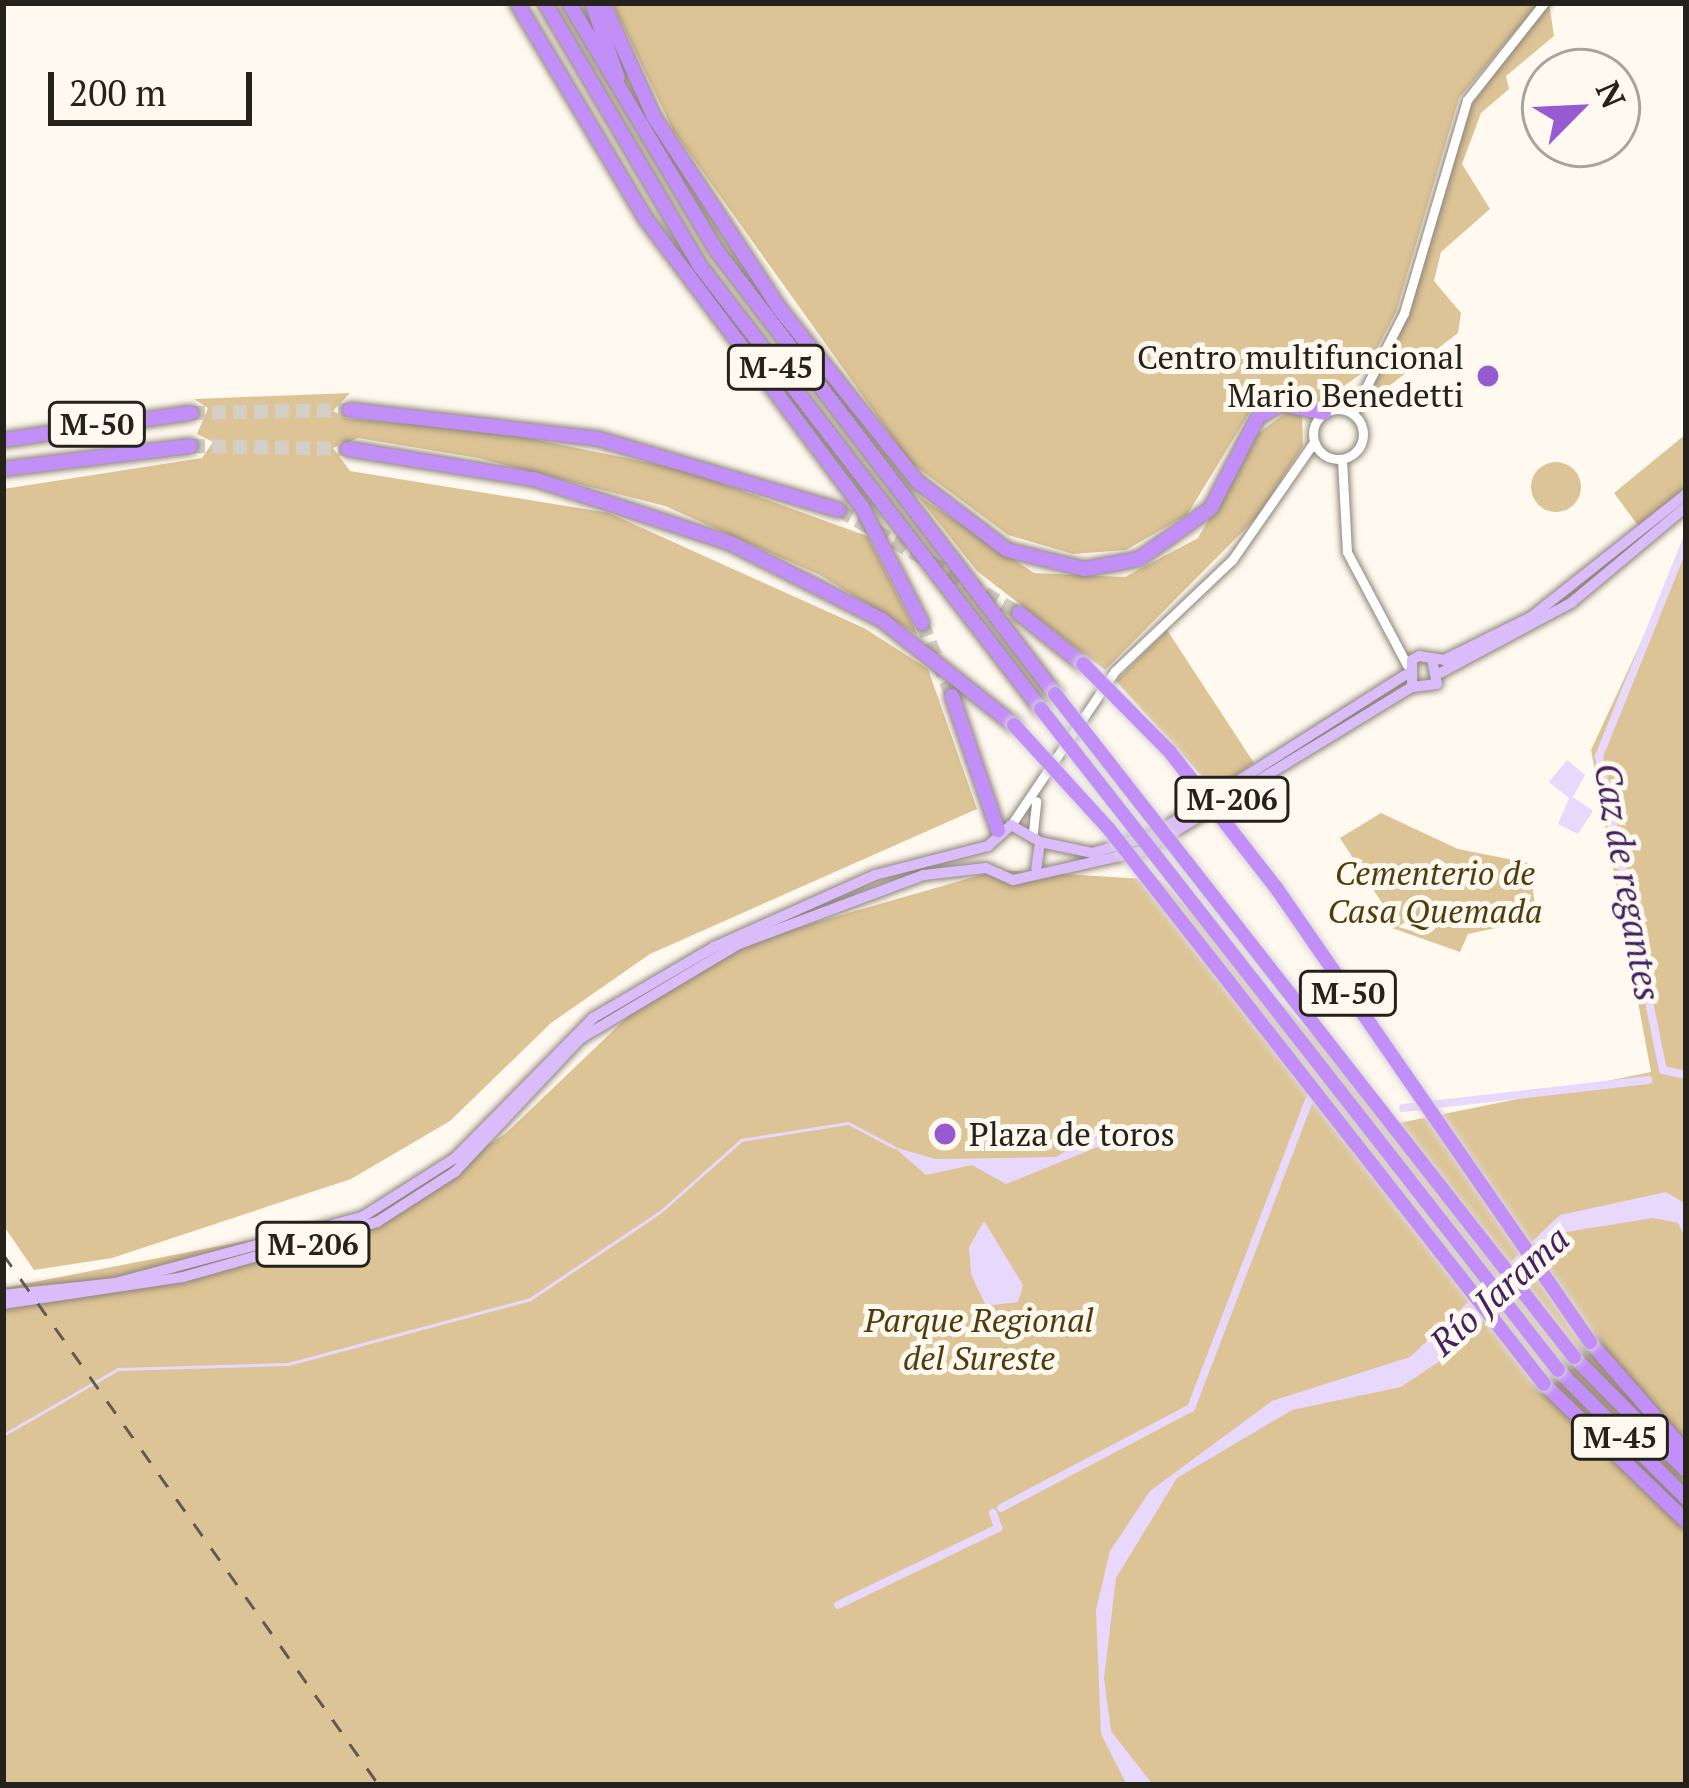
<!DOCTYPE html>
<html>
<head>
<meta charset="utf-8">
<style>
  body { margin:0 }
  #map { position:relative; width:1689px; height:1788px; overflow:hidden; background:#fff9f0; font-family:"PT Serif",serif }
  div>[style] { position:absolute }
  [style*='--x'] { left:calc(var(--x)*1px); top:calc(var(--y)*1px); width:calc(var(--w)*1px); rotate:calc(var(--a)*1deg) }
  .green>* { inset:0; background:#ddc496 }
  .round { border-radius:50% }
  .water>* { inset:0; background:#e8d8fc }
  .stream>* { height:3px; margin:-1.5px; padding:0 1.5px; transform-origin:1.5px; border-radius:1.5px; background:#e8d8fc }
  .canal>* { height:8px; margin:-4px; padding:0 4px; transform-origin:4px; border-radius:4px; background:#e8d8fc }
  .motorway-tunnel>* { height:14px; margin-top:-7px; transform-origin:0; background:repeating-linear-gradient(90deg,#d3cec6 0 14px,transparent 0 21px) }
  .roads { filter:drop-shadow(0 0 3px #8e8577) drop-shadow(0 0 3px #8e8577) }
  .tertiary>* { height:9px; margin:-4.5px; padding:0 4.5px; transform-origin:4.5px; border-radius:4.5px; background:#fff }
  .tertiary>.ring { margin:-4.5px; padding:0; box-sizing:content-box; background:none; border:9px solid #fff; border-radius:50% }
  .primary>* { height:10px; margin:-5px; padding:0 5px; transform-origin:5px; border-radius:5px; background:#dabcfb }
  .motorway>* { height:14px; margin:-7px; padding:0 7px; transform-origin:7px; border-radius:7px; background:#c28ff8 }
  .rail>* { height:3px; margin-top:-1.5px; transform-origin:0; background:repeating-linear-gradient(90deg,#5d5a53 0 15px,transparent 0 30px) }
  .bridges { filter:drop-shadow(0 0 3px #d8d7d6) drop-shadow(0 0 3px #d8d7d6) }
  .motorway-bridge>* { height:14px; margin:-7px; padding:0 7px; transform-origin:7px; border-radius:7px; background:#c28ff8 }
  .dots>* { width:33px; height:33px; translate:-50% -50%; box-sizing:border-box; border:6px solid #fff9f0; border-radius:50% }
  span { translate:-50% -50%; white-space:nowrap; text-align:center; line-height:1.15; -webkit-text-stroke:10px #fff9f0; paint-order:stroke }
  .shield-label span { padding:3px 9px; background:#fff9f0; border:3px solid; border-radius:9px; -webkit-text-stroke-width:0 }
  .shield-label { font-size:30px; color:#25221c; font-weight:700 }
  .poi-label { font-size:33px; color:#25221c }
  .right { translate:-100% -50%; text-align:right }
  .left { translate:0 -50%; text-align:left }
  .park-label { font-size:33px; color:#513c0c; font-style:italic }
  .water-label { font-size:36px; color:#442164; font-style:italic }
  .frame { position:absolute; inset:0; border:6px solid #25221c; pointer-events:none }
  .north { position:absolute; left:1521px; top:48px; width:120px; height:120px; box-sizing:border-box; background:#fff9f0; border:3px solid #a8a39b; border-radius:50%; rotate:66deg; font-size:33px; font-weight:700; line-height:48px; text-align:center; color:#25221c }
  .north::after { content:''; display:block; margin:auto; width:42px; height:54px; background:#975ad1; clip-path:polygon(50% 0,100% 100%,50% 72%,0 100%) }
  .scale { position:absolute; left:48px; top:72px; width:204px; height:54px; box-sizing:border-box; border:6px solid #25221c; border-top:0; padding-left:15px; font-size:36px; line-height:42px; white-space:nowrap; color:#25221c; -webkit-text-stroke:9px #fff9f0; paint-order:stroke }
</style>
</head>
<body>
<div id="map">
  <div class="green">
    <i style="clip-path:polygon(612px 3px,1539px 3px,1459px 98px,1396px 312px,1365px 371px,1323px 401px,1259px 397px,1187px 515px,1126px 550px,1073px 554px,1008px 535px,910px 462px,673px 130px)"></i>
    <i style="clip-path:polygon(1549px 3px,1554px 36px,1506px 76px,1509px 89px,1481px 113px,1462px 164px,1490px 209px,1441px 252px,1434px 281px,1461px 313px,1458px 333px,1359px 409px,1406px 321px,1469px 108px)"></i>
    <i style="clip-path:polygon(350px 393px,333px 411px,348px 419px,493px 431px,685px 470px,867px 536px,918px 635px,820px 575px,665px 506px,478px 458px,358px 438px,333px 448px,350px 471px,609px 513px,864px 628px,928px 669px,977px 809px,650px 954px,551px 1023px,450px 1121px,351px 1179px,112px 1258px,34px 1270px,3px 1225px,3px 489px,202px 458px,213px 442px,197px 434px,208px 408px,194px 399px)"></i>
    <i style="clip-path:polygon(1287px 412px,1302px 416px,1303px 446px,1258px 516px,1105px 670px,977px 571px,917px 495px,1034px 573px,1125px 577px,1198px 538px,1257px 434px)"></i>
    <i style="clip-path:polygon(1686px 434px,1686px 486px,1642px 531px,1614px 493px)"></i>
    <i class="round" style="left:1531px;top:462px;width:50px;height:50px"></i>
    <i style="clip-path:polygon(1686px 545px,1686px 1785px,3px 1785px,3px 1288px,375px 1216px,505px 1134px,688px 959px,998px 870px,1160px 880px,1399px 1123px,1651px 1072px,1591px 750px)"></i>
    <i style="clip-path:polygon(1167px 630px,1254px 763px,1214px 790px,1116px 681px)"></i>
    <i style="clip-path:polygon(1381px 813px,1458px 849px,1529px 863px,1537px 919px,1468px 934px,1460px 952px,1375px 922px,1382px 903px,1340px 838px)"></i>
  </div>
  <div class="water">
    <i style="clip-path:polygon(1567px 760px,1585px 775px,1573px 797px,1593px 811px,1578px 834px,1558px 824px,1569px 798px,1549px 782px)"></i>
    <i style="clip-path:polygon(1104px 1128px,1130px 1134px,1006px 1184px,972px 1165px,926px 1175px,894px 1147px,935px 1159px,1056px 1157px)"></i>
    <i style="clip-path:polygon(1666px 1192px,1686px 1204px,1686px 1240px,1678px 1223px,1653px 1218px,1566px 1232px,1455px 1351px,1401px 1387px,1292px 1410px,1177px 1478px,1116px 1578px,1104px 1678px,1111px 1731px,1153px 1785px,1127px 1785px,1101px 1734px,1096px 1610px,1110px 1551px,1150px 1491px,1272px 1401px,1410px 1357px,1560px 1215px)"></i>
    <i style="clip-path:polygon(984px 1221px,1023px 1285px,1018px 1302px,986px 1306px,971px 1274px,969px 1247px)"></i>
  </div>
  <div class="stream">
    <i style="--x:3;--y:1435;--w:133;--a:-29.9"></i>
    <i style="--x:118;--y:1369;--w:170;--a:-1.7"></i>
    <i style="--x:288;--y:1364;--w:251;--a:-15"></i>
    <i style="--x:530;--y:1299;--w:156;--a:-33.8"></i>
    <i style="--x:660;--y:1212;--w:108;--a:-41.6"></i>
    <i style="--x:741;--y:1140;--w:108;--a:-9"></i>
    <i style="--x:848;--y:1123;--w:52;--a:27.6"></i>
  </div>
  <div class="canal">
    <i style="--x:1686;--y:541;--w:232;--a:112"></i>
    <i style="--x:1599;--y:756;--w:320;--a:78.5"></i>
    <i style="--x:1663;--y:1070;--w:24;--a:12"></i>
    <i style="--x:1403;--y:1108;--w:247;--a:-6.5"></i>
    <i style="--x:1001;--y:1508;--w:215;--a:-27.8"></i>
    <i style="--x:1191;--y:1408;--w:332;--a:-69"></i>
    <i style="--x:838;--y:1605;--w:178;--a:-25.7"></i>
    <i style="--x:998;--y:1528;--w:16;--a:-108"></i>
  </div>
  <div class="motorway-tunnel">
    <i style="--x:191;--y:413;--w:159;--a:-1.1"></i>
    <i style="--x:191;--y:446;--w:157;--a:1.1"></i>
    <i style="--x:839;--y:510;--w:207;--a:29.8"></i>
    <i style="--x:922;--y:623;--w:79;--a:67.7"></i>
  </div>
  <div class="roads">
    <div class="tertiary">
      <i class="ring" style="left:1313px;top:409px;width:41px;height:41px"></i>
      <i style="--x:1353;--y:413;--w:112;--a:-63"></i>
      <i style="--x:1404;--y:313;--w:222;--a:-73.5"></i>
      <i style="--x:1467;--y:100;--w:124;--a:-51.6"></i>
      <i style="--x:1342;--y:460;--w:92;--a:86.9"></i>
      <i style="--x:1347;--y:552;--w:128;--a:62"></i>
      <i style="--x:1011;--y:825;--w:186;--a:-56"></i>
      <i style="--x:1115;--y:671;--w:161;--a:-43.5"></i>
      <i style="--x:1232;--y:560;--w:144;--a:-55.2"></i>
      <i style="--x:1033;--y:832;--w:31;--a:-84"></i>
    </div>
    <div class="primary">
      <i style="--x:1432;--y:659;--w:25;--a:79"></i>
      <i style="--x:1437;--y:684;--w:25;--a:173"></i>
      <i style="--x:1412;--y:687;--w:27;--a:-90"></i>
      <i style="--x:1412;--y:660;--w:8;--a:-30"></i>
      <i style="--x:1419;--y:656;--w:25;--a:9"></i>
      <i style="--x:1444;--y:660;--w:97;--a:-26.3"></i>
      <i style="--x:1531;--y:617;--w:198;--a:-38.4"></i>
      <i style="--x:1440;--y:673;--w:149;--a:-28.1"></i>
      <i style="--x:1571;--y:603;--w:150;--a:-39.9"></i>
      <i style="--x:1040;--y:842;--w:53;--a:11.9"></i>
      <i style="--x:1092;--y:853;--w:64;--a:-16.4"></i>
      <i style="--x:1153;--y:835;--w:299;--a:-32.4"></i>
      <i style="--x:3;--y:1295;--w:113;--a:-6.1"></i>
      <i style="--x:115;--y:1283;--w:256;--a:-15"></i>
      <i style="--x:362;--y:1217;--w:110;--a:-32.4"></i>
      <i style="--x:455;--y:1158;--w:197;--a:-45.4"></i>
      <i style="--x:593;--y:1018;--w:140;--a:-30.4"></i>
      <i style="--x:714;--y:947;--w:176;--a:-24.1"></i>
      <i style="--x:875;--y:875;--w:117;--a:-14.4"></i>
      <i style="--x:988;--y:846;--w:31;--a:-42"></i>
      <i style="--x:1011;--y:825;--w:34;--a:30"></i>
      <i style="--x:1040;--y:842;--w:27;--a:98"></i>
      <i style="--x:3;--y:1304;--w:182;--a:-8.5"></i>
      <i style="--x:183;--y:1277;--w:202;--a:-15.8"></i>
      <i style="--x:377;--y:1222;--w:93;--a:-32.7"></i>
      <i style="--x:455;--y:1172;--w:183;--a:-46.8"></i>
      <i style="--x:580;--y:1039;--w:185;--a:-30.9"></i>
      <i style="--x:739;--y:944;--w:197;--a:-20.5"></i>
      <i style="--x:924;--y:875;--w:62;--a:-6.4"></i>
      <i style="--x:986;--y:868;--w:30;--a:24"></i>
      <i style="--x:1013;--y:880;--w:133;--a:-12.6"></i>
      <i style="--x:1143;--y:851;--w:315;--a:-31.4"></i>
    </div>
    <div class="motorway">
      <i style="--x:517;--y:3;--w:250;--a:59.2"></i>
      <i style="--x:645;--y:218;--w:361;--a:53.1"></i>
      <i style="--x:862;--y:507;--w:131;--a:62.7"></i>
      <i style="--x:545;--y:3;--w:305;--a:59.5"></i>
      <i style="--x:700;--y:266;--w:559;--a:52.41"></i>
      <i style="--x:569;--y:3;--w:289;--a:59.2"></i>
      <i style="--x:717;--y:251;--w:557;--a:52.66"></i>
      <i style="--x:592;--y:3;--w:79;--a:70.9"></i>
      <i style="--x:603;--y:3;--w:125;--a:65.9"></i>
      <i style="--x:654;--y:117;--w:228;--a:56.8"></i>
      <i style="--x:779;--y:308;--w:223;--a:51.4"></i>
      <i style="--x:918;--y:482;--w:112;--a:37.4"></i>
      <i style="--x:1007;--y:550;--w:80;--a:13.7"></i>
      <i style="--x:1085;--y:569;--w:55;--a:-10.5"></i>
      <i style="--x:1139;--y:559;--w:88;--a:-35.3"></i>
      <i style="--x:1211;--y:508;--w:102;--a:-62.7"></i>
      <i style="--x:1258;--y:417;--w:26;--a:-29"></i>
      <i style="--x:1281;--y:404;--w:44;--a:11.8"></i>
      <i style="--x:350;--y:410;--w:251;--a:6.6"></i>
      <i style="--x:599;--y:439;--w:250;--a:16.5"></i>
      <i style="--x:3;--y:440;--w:190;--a:-8.2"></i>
      <i style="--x:348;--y:449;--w:188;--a:9.2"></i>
      <i style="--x:534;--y:479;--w:206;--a:18.1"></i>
      <i style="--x:730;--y:543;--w:170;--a:26.9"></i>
      <i style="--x:882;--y:620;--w:169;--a:38.5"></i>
      <i style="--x:3;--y:469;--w:189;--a:-7"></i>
      <i style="--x:1019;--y:613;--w:82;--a:38.6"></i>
      <i style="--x:952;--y:696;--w:142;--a:71.1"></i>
      <i style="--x:1590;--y:1342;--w:146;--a:48.9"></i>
      <i style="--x:1574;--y:1357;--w:159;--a:45.3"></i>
      <i style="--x:1558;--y:1370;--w:181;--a:45"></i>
      <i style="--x:1544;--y:1384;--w:197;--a:44"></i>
    </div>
  </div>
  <div class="rail">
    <i style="--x:3;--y:1254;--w:651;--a:54.7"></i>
  </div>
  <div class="bridges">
    <div class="motorway-bridge">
      <i style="--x:1083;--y:664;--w:124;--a:45.3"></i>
      <i style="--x:1170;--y:752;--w:174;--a:52"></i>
      <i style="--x:1277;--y:889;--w:551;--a:55.36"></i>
      <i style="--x:1055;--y:694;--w:842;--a:51.95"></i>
      <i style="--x:1041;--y:709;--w:839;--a:51.97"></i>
      <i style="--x:1014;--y:725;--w:141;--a:47.6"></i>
      <i style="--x:1109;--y:829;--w:705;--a:51.91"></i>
    </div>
  </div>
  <div class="dots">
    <i style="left:1488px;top:376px;background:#975ad1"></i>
    <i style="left:945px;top:1134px;background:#975ad1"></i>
  </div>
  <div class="shield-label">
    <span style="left:776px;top:367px">M-45</span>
    <span style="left:97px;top:424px">M-50</span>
    <span style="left:1232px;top:799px">M-206</span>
    <span style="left:1348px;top:993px">M-50</span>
    <span style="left:313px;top:1244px">M-206</span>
    <span style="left:1620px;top:1437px">M-45</span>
  </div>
  <div class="poi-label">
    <span class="right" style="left:1464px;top:376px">Centro multifuncional<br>Mario Benedetti</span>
    <span class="left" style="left:969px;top:1134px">Plaza de toros</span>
  </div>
  <div class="park-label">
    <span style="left:1435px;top:892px">Cementerio de<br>Casa Quemada</span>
    <span style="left:979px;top:1339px">Parque Regional<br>del Sureste</span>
  </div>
  <div class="water-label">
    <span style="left:1628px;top:882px;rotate:80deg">Caz de regantes</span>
    <span style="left:1499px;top:1290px;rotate:-42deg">Río Jarama</span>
  </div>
  <div class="frame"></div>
  <div class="north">N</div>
  <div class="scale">200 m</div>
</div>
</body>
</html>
